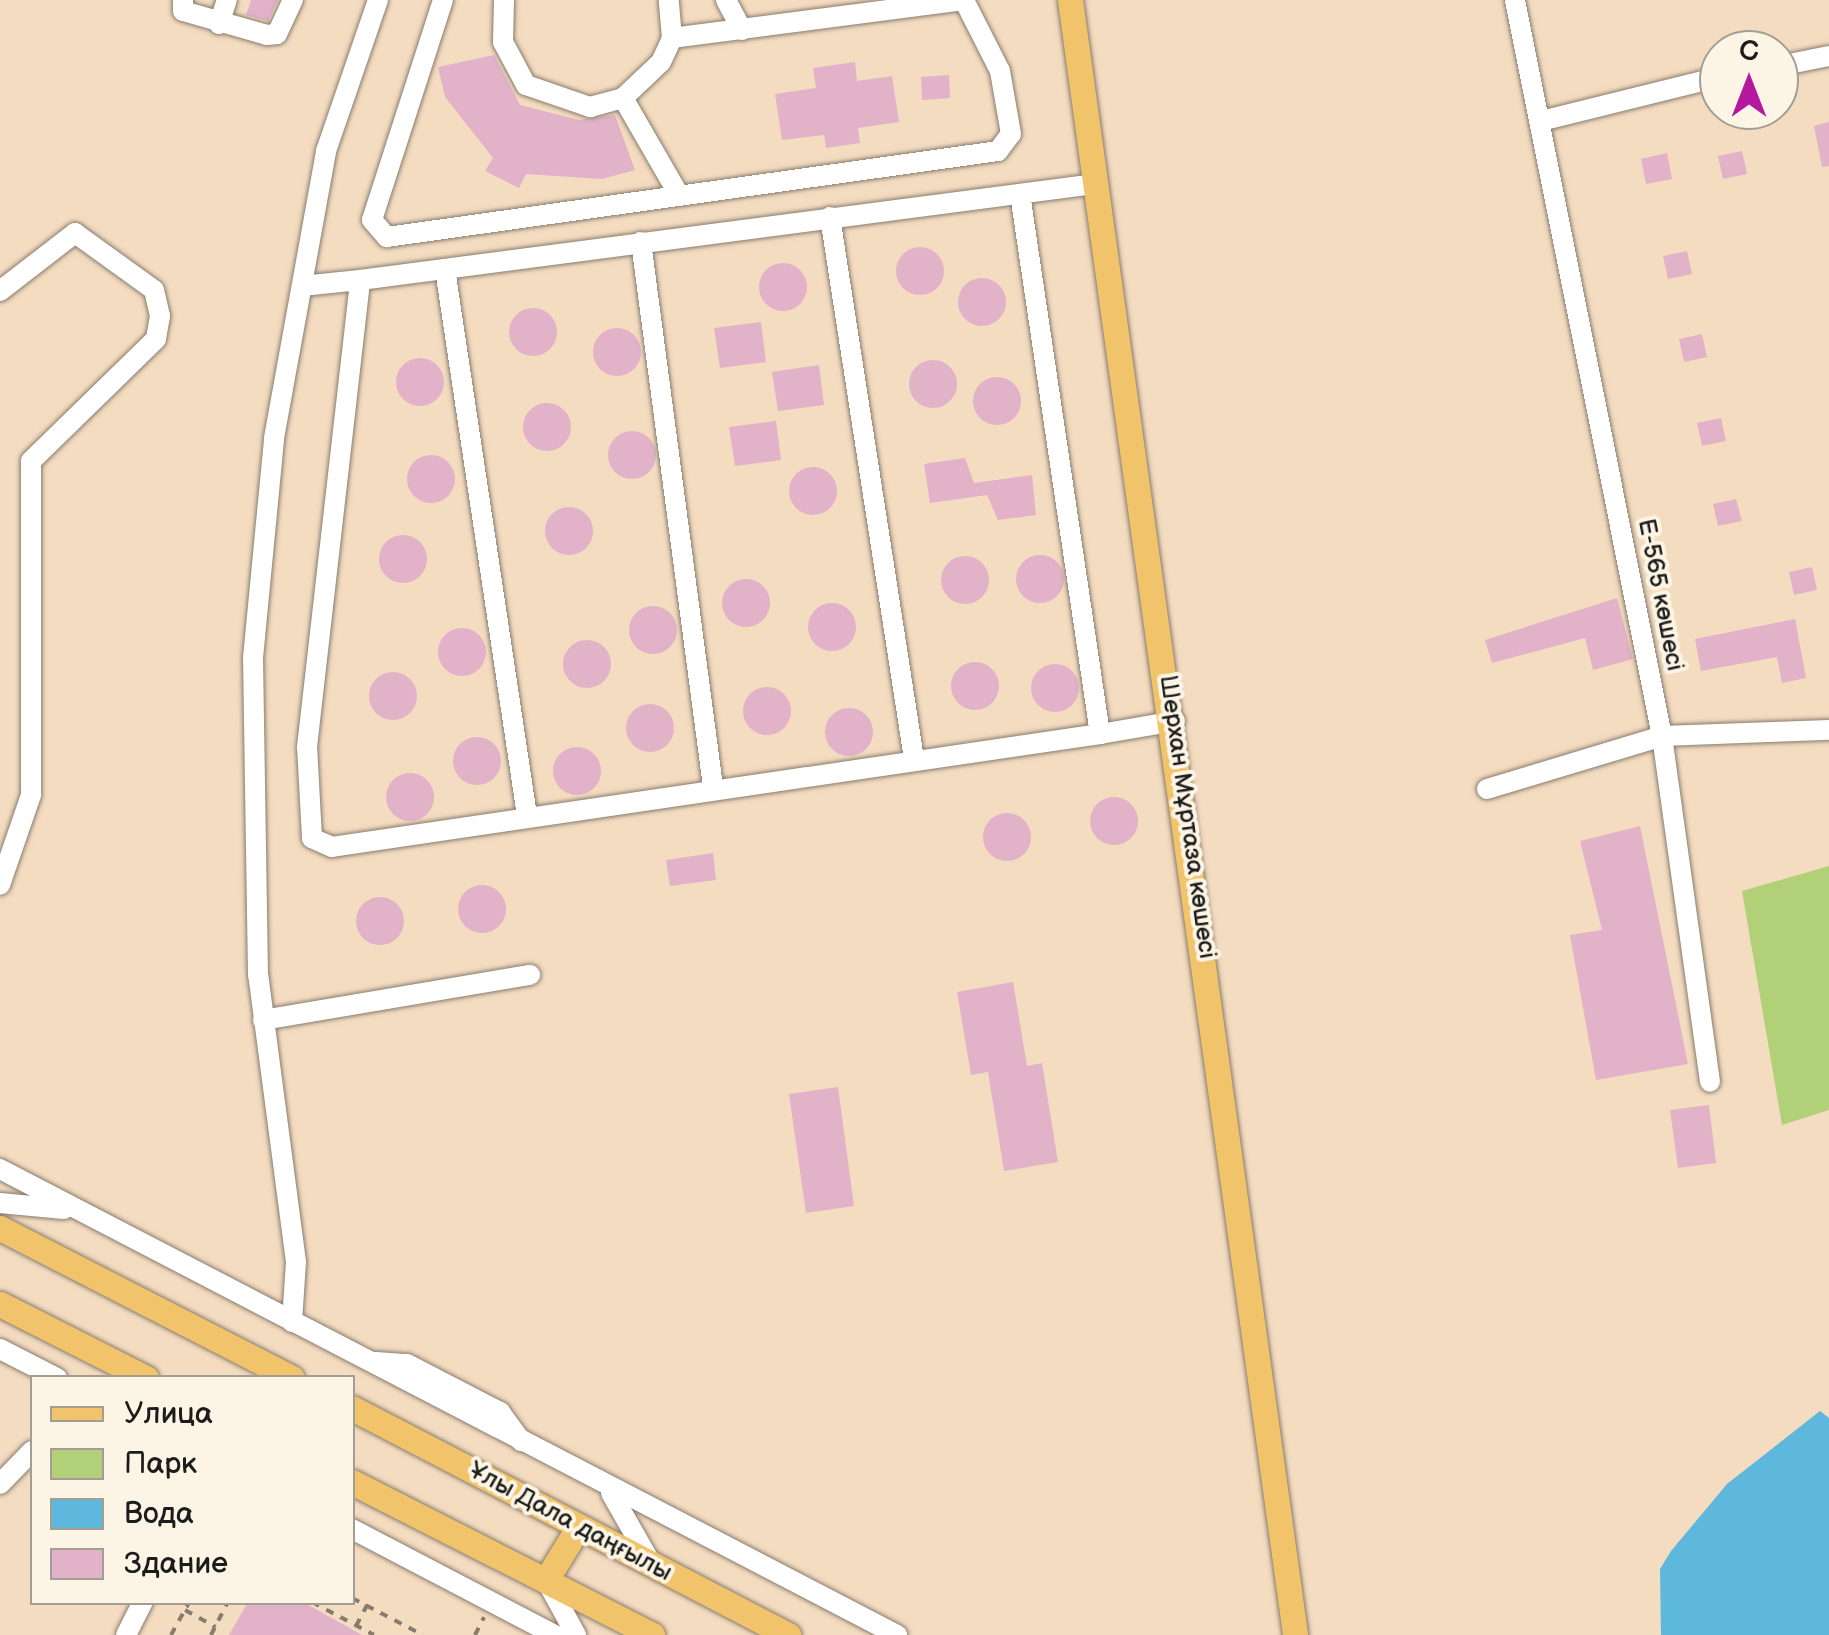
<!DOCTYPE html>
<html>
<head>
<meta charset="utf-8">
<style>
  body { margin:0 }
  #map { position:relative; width:1829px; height:1635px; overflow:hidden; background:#f4dcc0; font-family:"Balsamiq Sans",sans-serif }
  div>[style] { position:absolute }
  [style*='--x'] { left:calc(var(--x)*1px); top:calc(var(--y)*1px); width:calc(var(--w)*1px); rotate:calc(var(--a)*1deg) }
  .green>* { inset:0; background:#b1d077 }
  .water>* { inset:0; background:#5eb7dc }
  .building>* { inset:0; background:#e1b2c8 }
  .round { border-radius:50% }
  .path>* { height:4px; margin-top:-2px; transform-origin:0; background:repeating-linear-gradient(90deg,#887c6e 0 8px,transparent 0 16px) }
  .roads { filter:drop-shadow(0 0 2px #887c6e) drop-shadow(0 0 2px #887c6e) }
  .minor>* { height:20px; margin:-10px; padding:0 10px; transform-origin:10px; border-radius:10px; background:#fff }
  .major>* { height:25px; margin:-12.5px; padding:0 12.5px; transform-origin:12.5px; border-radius:12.5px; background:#f1c36a }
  span { translate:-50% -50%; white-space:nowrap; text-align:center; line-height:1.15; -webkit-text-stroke:8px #fcf5e5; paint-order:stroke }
  .street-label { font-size:25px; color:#1c1c1c }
  .legend { position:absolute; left:30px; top:1375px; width:325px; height:230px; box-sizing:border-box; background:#fcf5e5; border:2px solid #a29e95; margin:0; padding:12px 18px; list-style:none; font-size:30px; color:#1c1c1c }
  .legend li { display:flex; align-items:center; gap:20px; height:50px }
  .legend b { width:50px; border:2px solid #a29e95 }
  .north { position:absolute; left:1699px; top:30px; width:100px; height:100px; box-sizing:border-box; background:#fcf5e5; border:2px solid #a29e95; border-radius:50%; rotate:0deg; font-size:28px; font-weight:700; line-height:40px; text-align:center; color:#1c1c1c }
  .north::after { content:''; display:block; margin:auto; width:35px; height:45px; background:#b5179e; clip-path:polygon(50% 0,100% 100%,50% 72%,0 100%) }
</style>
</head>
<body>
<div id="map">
  <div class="green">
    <i style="clip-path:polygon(1829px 866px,1829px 1110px,1782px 1125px,1742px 891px)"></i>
  </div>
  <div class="water">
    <i style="clip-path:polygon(1820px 1411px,1829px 1418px,1829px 1635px,1661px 1635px,1660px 1569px,1671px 1551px,1727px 1484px)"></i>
  </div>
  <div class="building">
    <i style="clip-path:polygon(251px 0,278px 0,268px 21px,246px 15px)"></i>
    <i style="clip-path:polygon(494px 55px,520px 105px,579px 120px,615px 115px,635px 170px,602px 179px,526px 174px,519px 188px,485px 171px,493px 158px,445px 97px,438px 67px)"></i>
    <i style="clip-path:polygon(855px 62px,857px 81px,892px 76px,899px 122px,858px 128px,860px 143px,826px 148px,824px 135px,782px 140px,775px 94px,816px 88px,813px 68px)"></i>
    <i style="clip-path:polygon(949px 75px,950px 98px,922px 100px,921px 77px)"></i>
    <i style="clip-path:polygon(1829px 122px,1829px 166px,1822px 167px,1814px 126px)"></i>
    <i style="clip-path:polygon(1742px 151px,1747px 174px,1723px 179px,1718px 156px)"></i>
    <i style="clip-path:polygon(1667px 153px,1672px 179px,1646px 184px,1641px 159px)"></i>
    <i class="round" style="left:896px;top:247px;width:48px;height:48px"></i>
    <i style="clip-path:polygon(1687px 251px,1692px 274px,1668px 279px,1663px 256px)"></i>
    <i class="round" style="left:759px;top:263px;width:48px;height:48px"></i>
    <i class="round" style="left:958px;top:278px;width:48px;height:48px"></i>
    <i class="round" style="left:509px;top:308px;width:48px;height:48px"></i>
    <i style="clip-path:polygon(761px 322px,766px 362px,720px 368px,714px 328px)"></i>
    <i class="round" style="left:593px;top:328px;width:48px;height:48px"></i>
    <i style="clip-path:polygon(1702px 334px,1707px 357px,1684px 362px,1679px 339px)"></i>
    <i class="round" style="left:396px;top:358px;width:48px;height:48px"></i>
    <i class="round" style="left:909px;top:360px;width:48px;height:48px"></i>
    <i style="clip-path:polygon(819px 365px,824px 405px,778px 411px,772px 372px)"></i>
    <i class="round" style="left:973px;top:377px;width:48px;height:48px"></i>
    <i class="round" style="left:523px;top:403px;width:48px;height:48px"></i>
    <i style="clip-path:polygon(1721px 418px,1726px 441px,1702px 446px,1697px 423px)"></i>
    <i style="clip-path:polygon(776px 421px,781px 460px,735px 466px,729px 427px)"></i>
    <i class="round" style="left:608px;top:431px;width:48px;height:48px"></i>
    <i class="round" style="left:407px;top:455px;width:48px;height:48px"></i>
    <i style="clip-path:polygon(965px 458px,974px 483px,1032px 475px,1036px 515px,998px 520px,987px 495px,930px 503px,924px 464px)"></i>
    <i class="round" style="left:789px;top:467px;width:48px;height:48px"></i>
    <i style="clip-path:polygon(1736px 499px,1742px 521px,1718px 526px,1713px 504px)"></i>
    <i class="round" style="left:545px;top:507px;width:48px;height:48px"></i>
    <i class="round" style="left:379px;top:535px;width:48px;height:48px"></i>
    <i class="round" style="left:1016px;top:555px;width:48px;height:48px"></i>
    <i class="round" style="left:941px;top:556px;width:48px;height:48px"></i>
    <i style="clip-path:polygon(1812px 567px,1817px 590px,1794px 595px,1789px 572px)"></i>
    <i class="round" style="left:722px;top:579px;width:48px;height:48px"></i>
    <i style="clip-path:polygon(1617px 598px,1633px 659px,1593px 670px,1585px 638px,1492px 663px,1485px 640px)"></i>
    <i class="round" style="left:808px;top:603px;width:48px;height:48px"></i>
    <i class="round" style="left:629px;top:606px;width:48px;height:48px"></i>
    <i style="clip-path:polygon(1795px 619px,1806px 678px,1782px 683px,1777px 657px,1701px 671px,1695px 639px)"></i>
    <i class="round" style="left:438px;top:628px;width:48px;height:48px"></i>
    <i class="round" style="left:563px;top:640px;width:48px;height:48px"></i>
    <i class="round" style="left:951px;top:662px;width:48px;height:48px"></i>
    <i class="round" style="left:1031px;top:664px;width:48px;height:48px"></i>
    <i class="round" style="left:369px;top:672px;width:48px;height:48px"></i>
    <i class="round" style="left:743px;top:687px;width:48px;height:48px"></i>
    <i class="round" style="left:626px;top:704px;width:48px;height:48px"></i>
    <i class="round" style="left:825px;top:708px;width:48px;height:48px"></i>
    <i class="round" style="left:453px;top:737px;width:48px;height:48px"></i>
    <i class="round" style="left:553px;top:747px;width:48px;height:48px"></i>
    <i class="round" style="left:386px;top:773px;width:48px;height:48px"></i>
    <i class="round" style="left:1090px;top:797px;width:48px;height:48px"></i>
    <i class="round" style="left:983px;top:813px;width:48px;height:48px"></i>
    <i style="clip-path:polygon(1640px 826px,1688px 1064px,1596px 1080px,1570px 935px,1602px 930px,1580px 841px)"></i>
    <i style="clip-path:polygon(713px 853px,716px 880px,670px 886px,666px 860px)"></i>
    <i class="round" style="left:458px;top:885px;width:48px;height:48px"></i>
    <i class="round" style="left:356px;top:897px;width:48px;height:48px"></i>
    <i style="clip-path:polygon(1013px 982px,1027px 1066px,1042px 1063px,1058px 1162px,1004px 1171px,988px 1072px,971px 1075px,957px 992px)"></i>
    <i style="clip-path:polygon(838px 1087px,854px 1206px,806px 1213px,789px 1094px)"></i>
    <i style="clip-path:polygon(1709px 1105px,1716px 1163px,1678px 1168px,1670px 1110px)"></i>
    <i style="clip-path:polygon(248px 1602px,303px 1602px,362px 1635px,229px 1635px)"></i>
  </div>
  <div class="path">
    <i style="--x:352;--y:1598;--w:80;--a:27.5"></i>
    <i style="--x:312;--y:1602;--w:70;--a:28"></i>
    <i style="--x:185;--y:1610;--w:35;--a:29"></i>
    <i style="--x:356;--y:1626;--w:24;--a:-62"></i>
    <i style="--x:171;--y:1635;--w:38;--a:-61"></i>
    <i style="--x:211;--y:1635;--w:37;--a:-63"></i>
    <i style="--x:475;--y:1635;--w:20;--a:-63"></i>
  </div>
  <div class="roads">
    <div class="minor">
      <i style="--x:183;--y:0;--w:11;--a:90"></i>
      <i style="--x:183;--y:11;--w:87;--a:15.9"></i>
      <i style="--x:267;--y:35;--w:10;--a:-6"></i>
      <i style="--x:277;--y:34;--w:38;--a:-65"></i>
      <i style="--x:443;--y:0;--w:231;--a:107.9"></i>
      <i style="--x:372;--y:220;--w:23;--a:49"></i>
      <i style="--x:387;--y:237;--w:617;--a:-8.01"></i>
      <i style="--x:998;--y:151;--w:21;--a:-53"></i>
      <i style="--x:1011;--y:134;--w:64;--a:-99.9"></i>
      <i style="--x:1000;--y:71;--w:80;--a:-116.9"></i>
      <i style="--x:504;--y:0;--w:42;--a:91.4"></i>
      <i style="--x:503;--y:42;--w:49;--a:61.9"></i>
      <i style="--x:526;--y:85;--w:68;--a:19"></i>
      <i style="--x:590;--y:107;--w:34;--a:-15"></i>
      <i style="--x:623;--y:98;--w:52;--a:-43.5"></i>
      <i style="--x:661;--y:62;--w:26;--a:-65"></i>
      <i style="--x:672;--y:38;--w:38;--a:-95"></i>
      <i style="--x:726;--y:0;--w:34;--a:62"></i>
      <i style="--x:1515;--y:0;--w:751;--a:78.71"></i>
      <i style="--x:1662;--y:736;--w:349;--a:82.1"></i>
      <i style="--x:219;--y:24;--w:25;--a:-72"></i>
      <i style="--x:672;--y:38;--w:294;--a:-7.4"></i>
      <i style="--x:1779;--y:66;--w:51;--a:-11.3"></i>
      <i style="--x:623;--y:98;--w:112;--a:60"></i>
      <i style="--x:1541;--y:121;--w:183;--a:-13.9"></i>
      <i style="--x:1020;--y:194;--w:546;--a:81.57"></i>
      <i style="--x:1100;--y:734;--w:776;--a:171.63"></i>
      <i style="--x:332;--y:847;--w:22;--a:-156"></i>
      <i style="--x:312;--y:838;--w:91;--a:-93.1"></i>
      <i style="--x:307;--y:747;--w:470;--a:-83.5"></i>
      <i style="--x:360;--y:280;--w:740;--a:-7.45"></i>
      <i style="--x:830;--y:217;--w:548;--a:81.19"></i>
      <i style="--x:641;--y:242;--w:550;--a:82.47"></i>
      <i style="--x:445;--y:269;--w:553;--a:81.47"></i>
      <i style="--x:302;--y:286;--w:58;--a:-5.9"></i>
      <i style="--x:0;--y:291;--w:95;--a:-37.7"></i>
      <i style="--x:75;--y:233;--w:97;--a:35.8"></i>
      <i style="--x:154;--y:290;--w:27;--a:77"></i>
      <i style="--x:160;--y:316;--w:23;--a:100"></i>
      <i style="--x:156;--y:339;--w:175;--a:135.7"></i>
      <i style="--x:31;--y:461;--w:334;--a:90"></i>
      <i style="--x:31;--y:795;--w:95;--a:109"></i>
      <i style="--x:1100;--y:734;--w:76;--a:-9.8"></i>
      <i style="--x:1487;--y:789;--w:183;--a:-16.8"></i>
      <i style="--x:1662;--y:736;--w:167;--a:-2.1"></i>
      <i style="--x:263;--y:1020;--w:271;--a:-9.6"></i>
      <i style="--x:0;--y:1169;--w:1011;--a:27.45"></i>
      <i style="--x:0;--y:1203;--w:64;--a:5.4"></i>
      <i style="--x:292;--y:1322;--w:60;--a:-86.2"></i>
      <i style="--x:296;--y:1262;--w:290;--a:-97.5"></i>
      <i style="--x:258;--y:975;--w:317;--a:-90.9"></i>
      <i style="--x:253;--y:658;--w:221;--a:-84.5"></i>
      <i style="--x:274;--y:438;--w:292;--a:-79.7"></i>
      <i style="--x:326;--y:151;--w:160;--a:-71"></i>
      <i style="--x:0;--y:1349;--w:64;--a:27"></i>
      <i style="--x:376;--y:1362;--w:31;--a:4"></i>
      <i style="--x:407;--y:1364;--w:105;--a:27.3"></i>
      <i style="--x:500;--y:1412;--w:36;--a:54"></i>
      <i style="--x:0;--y:1484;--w:46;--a:-45.9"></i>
      <i style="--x:611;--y:1493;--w:83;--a:60.3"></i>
      <i style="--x:352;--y:1529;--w:229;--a:27.6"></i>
      <i style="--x:546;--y:1580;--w:63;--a:61.4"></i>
      <i style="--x:126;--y:1635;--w:37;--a:-63"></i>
    </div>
    <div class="major">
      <i style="--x:1070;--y:0;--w:1650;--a:82.16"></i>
      <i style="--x:0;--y:1228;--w:328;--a:27.2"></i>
      <i style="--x:0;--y:1304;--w:164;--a:26.9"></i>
      <i style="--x:352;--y:1408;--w:492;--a:27.5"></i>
      <i style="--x:352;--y:1482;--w:337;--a:27"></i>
      <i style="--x:546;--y:1580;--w:63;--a:-58.6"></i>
    </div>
  </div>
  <div class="street-label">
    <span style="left:1660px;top:595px;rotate:79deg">Е-565 көшесі</span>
    <span style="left:1187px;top:817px;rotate:82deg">Шерхан Мұртаза көшесі</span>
    <span style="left:570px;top:1522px;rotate:28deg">Ұлы Дала даңғылы</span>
  </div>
  <ul class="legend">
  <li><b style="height:12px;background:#f1c36a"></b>Улица</li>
  <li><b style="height:28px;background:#b1d077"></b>Парк</li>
  <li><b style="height:28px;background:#5eb7dc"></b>Вода</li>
  <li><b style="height:28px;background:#e1b2c8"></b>Здание</li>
  </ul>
  <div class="north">С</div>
</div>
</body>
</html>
